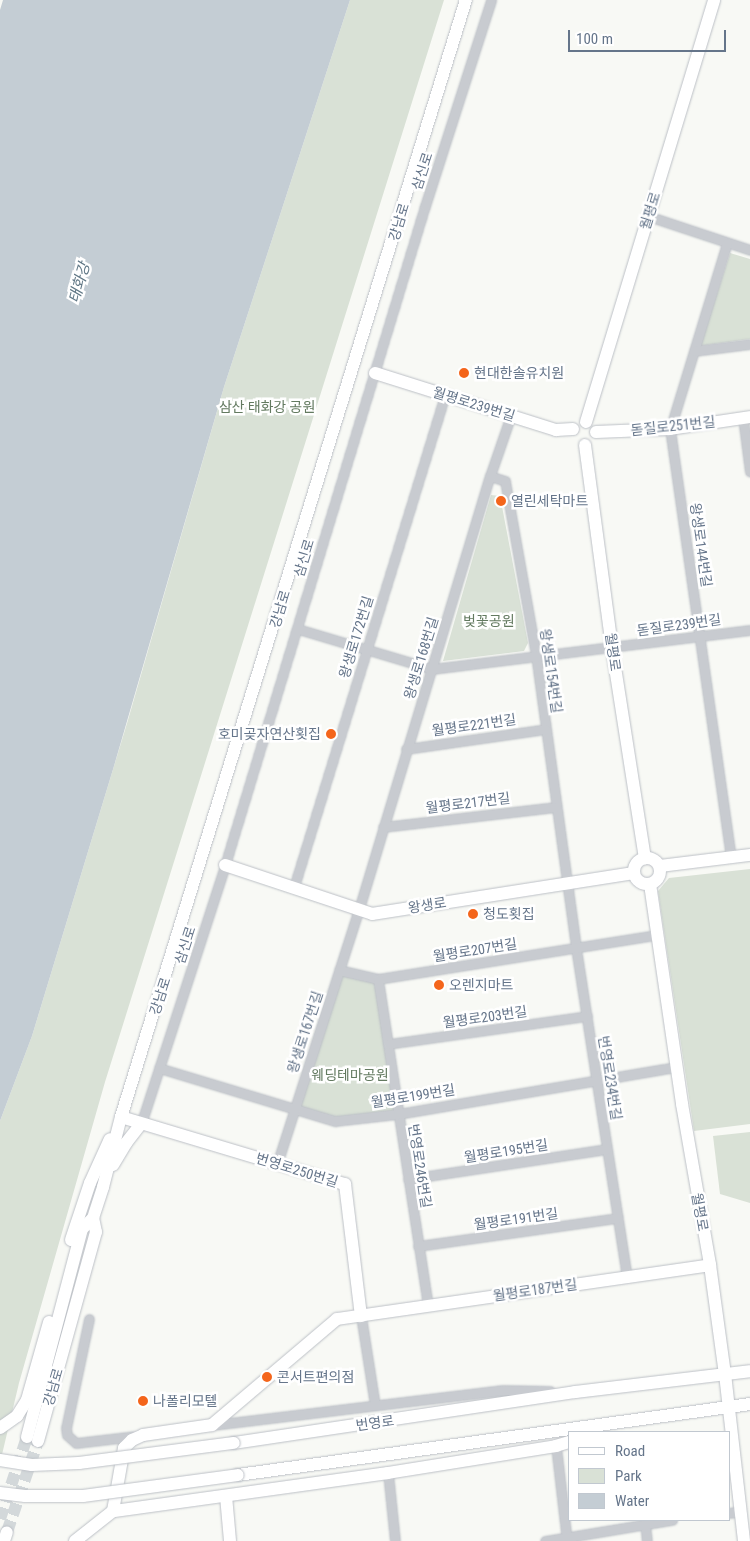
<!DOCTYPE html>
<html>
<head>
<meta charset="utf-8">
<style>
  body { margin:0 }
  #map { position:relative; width:750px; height:1541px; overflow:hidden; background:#f8f9f5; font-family:"Roboto Condensed","Noto Sans KR",sans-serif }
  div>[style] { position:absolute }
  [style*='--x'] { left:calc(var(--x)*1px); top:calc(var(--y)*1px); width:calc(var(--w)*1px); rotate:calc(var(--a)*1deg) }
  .green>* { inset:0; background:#d9e1d6 }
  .water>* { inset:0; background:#c4cdd4 }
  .secondary-tunnel>* { height:12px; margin-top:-6px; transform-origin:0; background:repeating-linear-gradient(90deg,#d3d8da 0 12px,transparent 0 18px) }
  .roads { filter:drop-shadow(0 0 1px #bcc0c6) drop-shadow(0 0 1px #bcc0c6) }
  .street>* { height:9px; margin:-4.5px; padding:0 4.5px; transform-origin:4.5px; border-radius:4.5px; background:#c8cbd0 }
  .secondary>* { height:12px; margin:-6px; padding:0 6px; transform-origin:6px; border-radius:6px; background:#fff }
  .secondary>.ring { margin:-6px; padding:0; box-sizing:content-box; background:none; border:12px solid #fff; border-radius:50% }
  .bridges { filter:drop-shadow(0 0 1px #bcc0c6) drop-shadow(0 0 1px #bcc0c6) }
  .secondary-bridge>* { height:12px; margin:-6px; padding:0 6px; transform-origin:6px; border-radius:6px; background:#fff }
  .dots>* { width:14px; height:14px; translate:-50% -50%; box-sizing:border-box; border:2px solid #fff; border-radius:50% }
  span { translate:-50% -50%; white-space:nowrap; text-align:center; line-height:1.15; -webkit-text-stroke:5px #fff; paint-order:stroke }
  .street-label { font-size:14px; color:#65758a }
  .poi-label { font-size:14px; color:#65758a }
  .left { translate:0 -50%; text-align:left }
  .right { translate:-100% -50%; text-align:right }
  .park-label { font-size:14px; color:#637a60 }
  .water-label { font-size:15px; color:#607785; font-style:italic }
  .legend { position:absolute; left:568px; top:1431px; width:162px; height:90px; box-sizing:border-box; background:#fff; border:1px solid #c1c8d0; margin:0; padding:6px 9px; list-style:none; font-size:15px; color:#65758a }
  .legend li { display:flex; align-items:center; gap:10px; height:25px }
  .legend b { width:25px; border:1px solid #c1c8d0 }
  .scale { position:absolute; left:568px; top:30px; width:158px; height:22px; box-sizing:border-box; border:2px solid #65758a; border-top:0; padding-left:6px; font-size:15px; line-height:18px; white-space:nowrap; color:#65758a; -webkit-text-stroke:4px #fff; paint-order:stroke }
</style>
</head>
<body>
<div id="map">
  <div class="green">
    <i style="clip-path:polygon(350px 0,444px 0,105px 1082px,19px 1383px,0 1463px,0 1121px,32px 1036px,128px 720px,224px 387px)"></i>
    <i style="clip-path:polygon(730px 253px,750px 259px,750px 339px,700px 346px)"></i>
    <i style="clip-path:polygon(491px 495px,500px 496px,528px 643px,524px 651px,443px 661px)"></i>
    <i style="clip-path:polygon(750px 869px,750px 1124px,694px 1131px,658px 891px,669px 878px)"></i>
    <i style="clip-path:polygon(339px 970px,378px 979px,398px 1114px,335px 1121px,294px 1109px)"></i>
    <i style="clip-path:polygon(750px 1132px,750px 1203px,720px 1194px,713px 1136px)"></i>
  </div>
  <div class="water">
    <i style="clip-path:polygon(3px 0,350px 0,224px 387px,114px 766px,32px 1036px,0 1121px,0 10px)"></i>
  </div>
  <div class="secondary-tunnel">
    <i style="--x:0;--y:1519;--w:86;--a:-71.8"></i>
    <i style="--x:7;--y:1532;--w:96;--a:-71.2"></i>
  </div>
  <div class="roads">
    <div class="street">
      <i style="--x:648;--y:216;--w:108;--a:18.4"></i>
      <i style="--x:727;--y:243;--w:195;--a:107"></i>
      <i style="--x:670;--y:429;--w:432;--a:81.9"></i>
      <i style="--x:694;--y:351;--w:56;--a:-7.1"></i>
      <i style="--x:743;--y:418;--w:54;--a:82.6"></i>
      <i style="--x:490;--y:476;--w:16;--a:18"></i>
      <i style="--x:505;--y:481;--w:177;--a:79.9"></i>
      <i style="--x:536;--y:655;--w:296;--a:82.2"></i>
      <i style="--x:576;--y:948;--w:333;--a:81.2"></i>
      <i style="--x:298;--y:629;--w:140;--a:16.6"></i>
      <i style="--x:432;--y:669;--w:320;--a:-7"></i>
      <i style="--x:406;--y:749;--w:141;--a:-8.1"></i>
      <i style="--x:383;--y:827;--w:174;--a:-6.6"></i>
      <i style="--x:294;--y:887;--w:515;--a:-72.94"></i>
      <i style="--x:339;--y:970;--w:40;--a:13"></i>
      <i style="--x:378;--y:979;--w:282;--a:-9"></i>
      <i style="--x:378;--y:979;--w:331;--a:81.3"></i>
      <i style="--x:388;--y:1044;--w:201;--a:-8"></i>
      <i style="--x:159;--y:1068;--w:184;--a:16.8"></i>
      <i style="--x:335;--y:1121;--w:63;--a:-6.3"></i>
      <i style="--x:398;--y:1114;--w:283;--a:-9.6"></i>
      <i style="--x:141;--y:1124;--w:272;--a:-72"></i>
      <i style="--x:225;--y:865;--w:689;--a:-73.12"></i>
      <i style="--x:425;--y:206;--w:216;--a:-72.2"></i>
      <i style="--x:277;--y:1164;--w:268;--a:-72.2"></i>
      <i style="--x:359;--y:909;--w:452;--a:-73.2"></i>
      <i style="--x:490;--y:476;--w:65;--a:-71"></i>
      <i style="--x:408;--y:1179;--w:201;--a:-8.6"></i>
      <i style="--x:418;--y:1246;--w:202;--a:-8"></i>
      <i style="--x:361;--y:1316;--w:90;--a:81.1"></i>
      <i style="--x:89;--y:1319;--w:111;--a:101.9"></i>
      <i style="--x:66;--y:1428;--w:7;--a:82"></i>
      <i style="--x:67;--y:1435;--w:12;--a:42"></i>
      <i style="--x:76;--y:1443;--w:60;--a:-6.7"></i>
      <i style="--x:213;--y:1425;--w:292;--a:-6.9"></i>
      <i style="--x:503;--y:1390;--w:47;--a:1.2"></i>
      <i style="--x:556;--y:1446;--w:96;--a:83.4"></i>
      <i style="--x:388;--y:1473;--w:68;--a:84.1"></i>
      <i style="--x:729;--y:1513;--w:12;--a:-9"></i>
      <i style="--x:645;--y:1523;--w:18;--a:84"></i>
      <i style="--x:545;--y:1541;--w:129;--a:-9.4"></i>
    </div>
    <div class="secondary">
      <i style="--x:375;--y:373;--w:190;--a:17.5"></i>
      <i style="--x:556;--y:430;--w:17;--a:-3"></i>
      <i style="--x:586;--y:422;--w:441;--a:-73.1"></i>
      <i style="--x:596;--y:432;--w:74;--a:-2.3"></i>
      <i style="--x:670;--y:429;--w:81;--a:-8.5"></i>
      <i style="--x:585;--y:445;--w:205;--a:82.4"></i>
      <i style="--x:612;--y:648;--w:213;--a:81.1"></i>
      <i class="ring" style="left:634px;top:858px;width:14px;height:14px"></i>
      <i style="--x:225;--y:865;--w:155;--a:18.4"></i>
      <i style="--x:372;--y:914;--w:265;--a:-8.9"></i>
      <i style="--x:660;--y:866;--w:91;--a:-7"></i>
      <i style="--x:650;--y:884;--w:222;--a:81.7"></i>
      <i style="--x:682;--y:1104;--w:163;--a:80.1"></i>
      <i style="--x:710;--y:1265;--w:110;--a:82.2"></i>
      <i style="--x:725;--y:1374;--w:168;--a:83.5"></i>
      <i style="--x:121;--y:1117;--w:234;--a:16.7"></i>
      <i style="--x:345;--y:1184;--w:133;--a:83.1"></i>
      <i style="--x:113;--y:1165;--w:26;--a:-59"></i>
      <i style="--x:126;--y:1143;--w:24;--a:-52"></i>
      <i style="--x:71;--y:1240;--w:60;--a:-71.6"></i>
      <i style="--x:90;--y:1183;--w:48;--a:-65.6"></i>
      <i style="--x:0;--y:1428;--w:21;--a:-35"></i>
      <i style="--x:17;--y:1416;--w:19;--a:-58"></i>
      <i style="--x:27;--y:1400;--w:81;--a:-74.2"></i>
      <i style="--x:27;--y:1437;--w:215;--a:-75.2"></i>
      <i style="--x:82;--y:1229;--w:16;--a:-45"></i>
      <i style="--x:93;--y:1218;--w:33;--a:-72"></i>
      <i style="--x:103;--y:1187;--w:72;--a:-75.6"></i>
      <i style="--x:121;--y:1117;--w:1169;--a:-72.84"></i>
      <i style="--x:38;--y:1441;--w:217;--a:-74.5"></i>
      <i style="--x:96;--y:1232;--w:14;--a:-102"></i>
      <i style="--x:569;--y:1442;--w:14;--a:163"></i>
      <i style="--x:556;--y:1446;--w:170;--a:170.9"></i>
      <i style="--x:388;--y:1473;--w:278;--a:172.1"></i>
      <i style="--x:113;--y:1511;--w:64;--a:-80.1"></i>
      <i style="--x:124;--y:1448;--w:11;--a:-45"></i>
      <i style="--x:132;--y:1440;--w:12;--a:-24"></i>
      <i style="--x:143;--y:1435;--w:70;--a:-8.2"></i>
      <i style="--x:212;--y:1425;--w:164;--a:-40.3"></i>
      <i style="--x:337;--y:1319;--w:377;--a:-8.2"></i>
      <i style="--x:234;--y:1443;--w:345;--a:-8.5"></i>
      <i style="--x:575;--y:1392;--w:176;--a:-6.8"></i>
      <i style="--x:238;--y:1475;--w:517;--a:-7.89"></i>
      <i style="--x:226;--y:1496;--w:45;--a:84.9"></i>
      <i style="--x:4;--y:1541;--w:9;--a:-72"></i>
      <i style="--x:75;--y:1541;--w:48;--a:-38.3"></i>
    </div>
  </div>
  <div class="bridges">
    <div class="secondary-bridge">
      <i style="--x:0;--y:1460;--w:32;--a:9"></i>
      <i style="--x:32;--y:1465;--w:47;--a:-2.4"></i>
      <i style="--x:79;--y:1463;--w:156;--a:-7.4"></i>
      <i style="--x:0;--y:1493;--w:25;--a:7"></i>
      <i style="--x:25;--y:1496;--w:58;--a:0"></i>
      <i style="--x:83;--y:1496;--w:156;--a:-7.7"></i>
    </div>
  </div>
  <div class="dots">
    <i style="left:464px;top:373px;background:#f4651b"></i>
    <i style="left:501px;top:501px;background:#f4651b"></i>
    <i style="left:331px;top:734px;background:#f4651b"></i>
    <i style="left:473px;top:914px;background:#f4651b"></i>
    <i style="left:439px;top:985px;background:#f4651b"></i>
    <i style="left:267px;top:1377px;background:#f4651b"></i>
    <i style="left:143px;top:1401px;background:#f4651b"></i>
  </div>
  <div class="street-label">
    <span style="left:422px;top:171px;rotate:-72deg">삼신로</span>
    <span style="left:650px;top:211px;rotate:-73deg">월평로</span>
    <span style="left:399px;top:222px;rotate:-73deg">강남로</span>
    <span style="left:474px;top:404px;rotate:17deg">월평로239번길</span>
    <span style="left:673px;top:426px;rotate:-6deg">돋질로251번길</span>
    <span style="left:701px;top:545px;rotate:82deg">왕생로144번길</span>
    <span style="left:304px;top:558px;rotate:-73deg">삼신로</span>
    <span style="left:280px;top:609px;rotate:-73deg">강남로</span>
    <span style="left:679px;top:625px;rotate:-8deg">돋질로239번길</span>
    <span style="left:356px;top:637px;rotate:-73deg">왕생로172번길</span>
    <span style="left:613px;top:652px;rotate:82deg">월평로</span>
    <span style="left:421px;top:658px;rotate:-73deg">왕생로168번길</span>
    <span style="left:551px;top:671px;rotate:82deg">왕생로154번길</span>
    <span style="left:474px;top:725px;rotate:-8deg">월평로221번길</span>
    <span style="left:468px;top:803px;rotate:-7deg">월평로217번길</span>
    <span style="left:427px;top:905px;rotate:-9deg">왕생로</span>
    <span style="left:185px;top:945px;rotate:-72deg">삼신로</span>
    <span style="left:475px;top:950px;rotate:-9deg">월평로207번길</span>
    <span style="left:160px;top:996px;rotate:-72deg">강남로</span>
    <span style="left:485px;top:1017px;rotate:-8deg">월평로203번길</span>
    <span style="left:305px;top:1032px;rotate:-72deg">왕생로167번길</span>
    <span style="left:610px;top:1078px;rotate:81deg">번영로234번길</span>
    <span style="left:413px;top:1096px;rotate:-9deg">월평로199번길</span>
    <span style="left:506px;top:1151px;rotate:-9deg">월평로195번길</span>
    <span style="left:420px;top:1166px;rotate:81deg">번영로246번길</span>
    <span style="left:297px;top:1170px;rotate:17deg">번영로250번길</span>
    <span style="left:700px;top:1212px;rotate:80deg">월평로</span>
    <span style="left:516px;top:1219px;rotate:-8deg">월평로191번길</span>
    <span style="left:535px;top:1290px;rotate:-8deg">월평로187번길</span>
    <span style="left:53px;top:1387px;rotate:-74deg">강남로</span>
    <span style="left:375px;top:1423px;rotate:-8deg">번영로</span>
  </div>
  <div class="poi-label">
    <span class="left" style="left:474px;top:373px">현대한솔유치원</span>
    <span class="left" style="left:511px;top:501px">열린세탁마트</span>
    <span class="right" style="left:321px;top:734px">호미곶자연산횟집</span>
    <span class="left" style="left:483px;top:914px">청도횟집</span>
    <span class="left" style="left:449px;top:985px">오렌지마트</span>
    <span class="left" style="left:277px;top:1377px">콘서트편의점</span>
    <span class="left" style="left:153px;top:1401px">나폴리모텔</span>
  </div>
  <div class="park-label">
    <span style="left:267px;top:407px">삼산 태화강 공원</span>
    <span style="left:489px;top:621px">벚꽃공원</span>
    <span style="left:350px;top:1075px">웨딩테마공원</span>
  </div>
  <div class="water-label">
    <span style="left:80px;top:283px;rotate:-74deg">태화강</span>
  </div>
  <ul class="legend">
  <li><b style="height:6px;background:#fff"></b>Road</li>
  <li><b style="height:14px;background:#d9e1d6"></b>Park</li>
  <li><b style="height:14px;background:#c4cdd4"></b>Water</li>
  </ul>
  <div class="scale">100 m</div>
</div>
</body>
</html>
